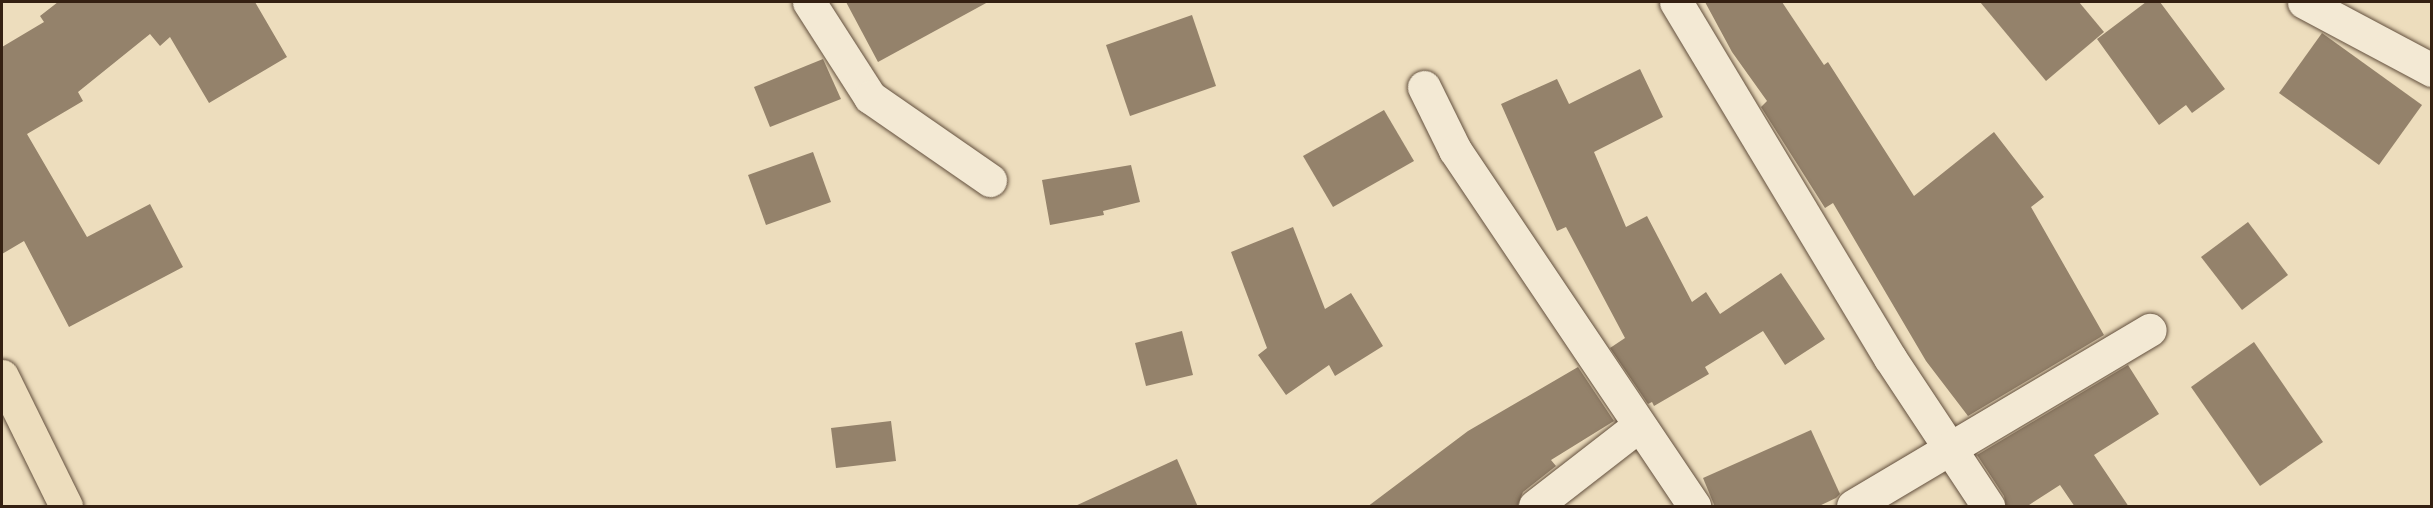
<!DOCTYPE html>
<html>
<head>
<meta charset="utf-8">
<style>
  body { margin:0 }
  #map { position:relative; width:2433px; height:508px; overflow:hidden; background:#edddbd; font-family:"Sorts Mill Goudy",serif }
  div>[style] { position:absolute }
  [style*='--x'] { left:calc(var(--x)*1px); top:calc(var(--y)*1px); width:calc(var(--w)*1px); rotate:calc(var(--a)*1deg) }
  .building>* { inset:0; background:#94826b }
  .roads { filter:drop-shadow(0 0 2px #624f3d) drop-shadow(0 0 2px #624f3d) }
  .minor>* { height:33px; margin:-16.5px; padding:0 16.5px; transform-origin:16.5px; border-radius:16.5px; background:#f3e9d4 }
  .primary>* { height:33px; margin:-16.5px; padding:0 16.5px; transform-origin:16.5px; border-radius:16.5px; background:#edddbd }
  span { translate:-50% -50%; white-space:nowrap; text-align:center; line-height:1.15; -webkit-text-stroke:4.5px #f3e9d4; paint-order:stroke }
  .frame { position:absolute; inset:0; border:3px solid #342012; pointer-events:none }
</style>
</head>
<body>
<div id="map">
  <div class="building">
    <i style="clip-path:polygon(58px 2px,255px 2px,287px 57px,209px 103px,170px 37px,160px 46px,150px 34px,78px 92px,83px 101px,27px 134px,87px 237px,150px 204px,183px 267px,69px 327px,24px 241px,2px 254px,2px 47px,44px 22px,40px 16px)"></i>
    <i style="clip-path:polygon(846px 2px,988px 2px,878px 62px)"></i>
    <i style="clip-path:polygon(1705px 2px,1782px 2px,1824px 65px,1828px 62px,1914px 196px,1994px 132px,2044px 197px,2031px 207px,2104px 335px,1968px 416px,1926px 361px,1833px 203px,1825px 208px,1761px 107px,1767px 101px,1732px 52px)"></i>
    <i style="clip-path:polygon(1980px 2px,2079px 2px,2104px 32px,2046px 81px)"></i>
    <i style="clip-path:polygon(2146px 2px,2160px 2px,2225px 89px,2192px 113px,2186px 105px,2159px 125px,2097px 39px)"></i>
    <i style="clip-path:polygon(1192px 15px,1216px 86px,1130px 116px,1106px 45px)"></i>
    <i style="clip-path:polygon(2322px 33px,2422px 105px,2379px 165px,2279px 93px)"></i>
    <i style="clip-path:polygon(823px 59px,841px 99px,770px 127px,754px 87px)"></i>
    <i style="clip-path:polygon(1640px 69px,1663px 117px,1594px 152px,1626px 227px,1647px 216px,1692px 302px,1706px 292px,1720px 314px,1781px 273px,1825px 339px,1785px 365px,1763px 331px,1705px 367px,1709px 374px,1654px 406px,1652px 402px,1648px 404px,1610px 348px,1625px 338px,1566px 227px,1557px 231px,1501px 104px,1557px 79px,1569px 104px)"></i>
    <i style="clip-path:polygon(1384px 110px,1414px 161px,1333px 207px,1303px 156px)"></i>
    <i style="clip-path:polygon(813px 152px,831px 202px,766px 225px,748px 175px)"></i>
    <i style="clip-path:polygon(1131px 165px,1140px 202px,1103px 211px,1104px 215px,1050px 225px,1042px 180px)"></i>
    <i style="clip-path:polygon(2248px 222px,2288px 275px,2242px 310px,2201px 257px)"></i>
    <i style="clip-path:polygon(1293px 227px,1325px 309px,1351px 293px,1383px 346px,1335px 376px,1329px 365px,1286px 395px,1258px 355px,1267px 348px,1231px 252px)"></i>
    <i style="clip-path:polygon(1182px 331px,1193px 375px,1146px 386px,1135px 343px)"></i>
    <i style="clip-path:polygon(2254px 342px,2323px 442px,2260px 486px,2191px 387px)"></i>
    <i style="clip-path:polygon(2128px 365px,2159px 414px,2094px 455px,2129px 507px,2075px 507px,2060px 485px,2026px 507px,2006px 507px,2004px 496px,1977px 455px)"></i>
    <i style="clip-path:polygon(1578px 367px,1614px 421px,1551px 460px,1556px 466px,1523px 492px,1517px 507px,1367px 507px,1468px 431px)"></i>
    <i style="clip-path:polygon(891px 421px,896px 461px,836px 468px,831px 428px)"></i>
    <i style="clip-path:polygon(1811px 430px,1840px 494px,1836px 498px,1817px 507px,1715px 507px,1703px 478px)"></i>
    <i style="clip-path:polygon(1177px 459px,1198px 507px,1073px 507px)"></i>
  </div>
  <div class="roads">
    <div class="minor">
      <i style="--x:809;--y:2;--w:113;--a:57.3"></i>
      <i style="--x:870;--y:97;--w:146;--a:34.7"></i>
      <i style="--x:1676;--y:2;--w:415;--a:59"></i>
      <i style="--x:1890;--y:358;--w:178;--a:56.5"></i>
      <i style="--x:2304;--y:2;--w:145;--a:28"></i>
      <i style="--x:1424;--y:87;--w:70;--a:63.8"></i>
      <i style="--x:1455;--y:150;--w:429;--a:56.1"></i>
      <i style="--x:1535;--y:506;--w:130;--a:-37.8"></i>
      <i style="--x:1853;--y:506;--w:345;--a:-30.7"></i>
    </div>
    <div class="primary">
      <i style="--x:2;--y:376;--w:145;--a:63.8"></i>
    </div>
  </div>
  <div class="frame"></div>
</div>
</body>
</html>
